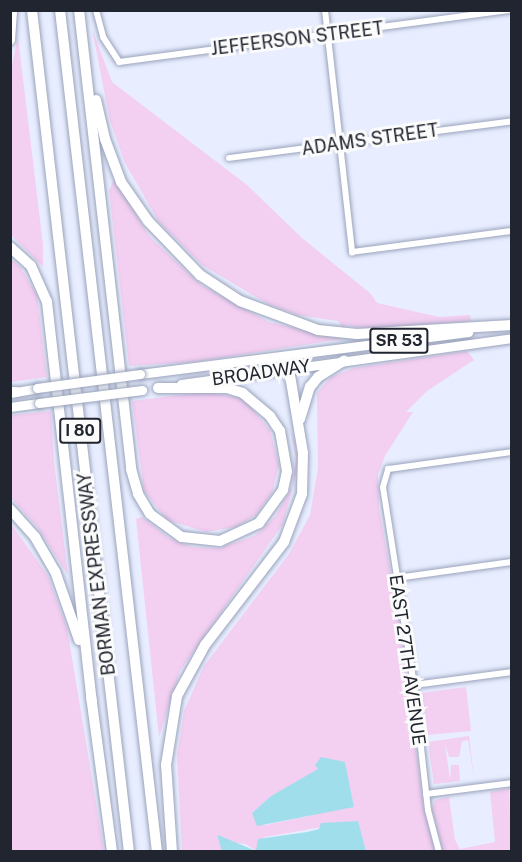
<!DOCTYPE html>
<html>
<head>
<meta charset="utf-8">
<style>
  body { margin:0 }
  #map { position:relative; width:522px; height:862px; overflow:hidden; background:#e8eeff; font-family:"Public Sans",sans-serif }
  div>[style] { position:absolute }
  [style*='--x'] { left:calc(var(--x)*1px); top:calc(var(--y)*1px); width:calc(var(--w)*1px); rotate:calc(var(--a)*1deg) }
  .green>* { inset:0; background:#f3cff2 }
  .water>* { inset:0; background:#a1deec }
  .roads { filter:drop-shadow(0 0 2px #9aa3bc) drop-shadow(0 0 2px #9aa3bc) }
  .street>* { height:6px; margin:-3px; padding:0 3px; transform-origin:3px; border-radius:3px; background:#fff }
  .primary>* { height:9px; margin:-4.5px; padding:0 4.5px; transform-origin:4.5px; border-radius:4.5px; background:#fff }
  .highway>* { height:10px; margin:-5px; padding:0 5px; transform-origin:5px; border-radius:5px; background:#fff }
  .bridges { filter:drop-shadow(0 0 2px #9aa3bc) drop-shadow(0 0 2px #9aa3bc) }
  .primary-bridge>* { height:9px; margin:-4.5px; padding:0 4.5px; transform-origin:4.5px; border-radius:4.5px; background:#fff }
  span { translate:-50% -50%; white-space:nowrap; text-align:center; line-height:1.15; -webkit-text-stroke:6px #fbfbfb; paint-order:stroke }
  .shield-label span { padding:2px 4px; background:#fbfbfb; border:2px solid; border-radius:4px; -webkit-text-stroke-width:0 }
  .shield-label { font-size:16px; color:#21252f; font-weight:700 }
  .street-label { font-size:18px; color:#21252f }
  .frame { position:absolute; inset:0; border:12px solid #21252f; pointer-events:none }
</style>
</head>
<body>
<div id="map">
  <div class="green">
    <i style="clip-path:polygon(92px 29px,112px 82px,247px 185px,302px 238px,371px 294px,377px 303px,439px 317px,470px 315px,471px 321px,366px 329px,345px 325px,344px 329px,338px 321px,298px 315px,268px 304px,202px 265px,159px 222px,125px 163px,110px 121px)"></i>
    <i style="clip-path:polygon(18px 37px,43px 245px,43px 267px,11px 235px,10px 74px)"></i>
    <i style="clip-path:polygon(114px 180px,150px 237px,201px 285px,269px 322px,343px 339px,194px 362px,129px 366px,109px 190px)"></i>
    <i style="clip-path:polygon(10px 258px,21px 268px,37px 295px,47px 377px,11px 382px)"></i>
    <i style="clip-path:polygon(evenodd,467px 351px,474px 360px,427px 391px,406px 412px,413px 412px,385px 456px,378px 474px,379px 508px,399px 619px,423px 802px,435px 851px,366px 851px,357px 821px,265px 837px,256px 851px,246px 844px,227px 842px,222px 842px,222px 851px,182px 851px,177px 756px,184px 711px,204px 666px,289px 554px,310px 515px,318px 468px,317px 393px,331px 377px,354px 368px,467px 351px,335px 762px,345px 762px,352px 799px,309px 816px,265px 825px,252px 813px,271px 796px,335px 762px)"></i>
    <i style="clip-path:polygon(205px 392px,243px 398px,270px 430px,279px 465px,272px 493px,256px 515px,236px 527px,206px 532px,167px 520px,144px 491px,132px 401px)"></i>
    <i style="clip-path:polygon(51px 411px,54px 462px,68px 575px,37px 527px,11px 498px,11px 415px)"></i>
    <i style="clip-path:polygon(290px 427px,296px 445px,298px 467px,283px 524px,180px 671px,159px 737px,136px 519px,142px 517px,169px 538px,192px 547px,219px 548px,254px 536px,275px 517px,292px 487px,296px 459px)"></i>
    <i style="clip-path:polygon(11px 524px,48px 576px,67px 628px,104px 851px,11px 851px)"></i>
    <i style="clip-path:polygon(466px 687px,471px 731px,427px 735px,422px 693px)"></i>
    <i style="clip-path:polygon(469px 736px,474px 779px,468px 740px,462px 741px,459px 757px,449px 757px,445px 744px,450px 780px,451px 765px,459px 765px,460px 781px,434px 784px,428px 742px)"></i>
    <i style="clip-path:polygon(509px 788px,511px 851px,443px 851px,432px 810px,435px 800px,449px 797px,455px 840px,460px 849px,495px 842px,490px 792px)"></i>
  </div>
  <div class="water">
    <i style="clip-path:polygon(321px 757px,345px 762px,354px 807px,257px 826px,252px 813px,271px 796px,318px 769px,315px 765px)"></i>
    <i style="clip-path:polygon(358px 821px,366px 851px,222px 851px,218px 838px,218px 835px,256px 851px,258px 839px,307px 832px,319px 829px,321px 823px)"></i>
  </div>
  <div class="roads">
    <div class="street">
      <i style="--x:96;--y:10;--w:28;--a:75"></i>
      <i style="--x:103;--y:37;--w:30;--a:57"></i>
      <i style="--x:119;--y:62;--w:395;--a:-7.6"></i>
      <i style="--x:325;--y:10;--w:244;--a:83.6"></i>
      <i style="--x:352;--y:252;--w:161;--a:-7.5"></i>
      <i style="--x:229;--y:158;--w:285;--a:-7.4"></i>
      <i style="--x:396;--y:578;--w:117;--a:-7.9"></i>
      <i style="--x:414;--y:685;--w:99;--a:-7.6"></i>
      <i style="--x:426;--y:794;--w:87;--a:-7.3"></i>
      <i style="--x:439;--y:852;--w:43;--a:-104.7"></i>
      <i style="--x:428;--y:810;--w:126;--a:-96.4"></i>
      <i style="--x:414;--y:685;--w:200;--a:-98.9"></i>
      <i style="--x:383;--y:487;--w:19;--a:-74"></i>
      <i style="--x:388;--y:469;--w:125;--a:-7.8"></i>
    </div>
    <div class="primary">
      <i style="--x:140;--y:374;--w:331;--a:-7.3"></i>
      <i style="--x:181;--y:384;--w:334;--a:-7.9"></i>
      <i style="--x:10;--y:393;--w:27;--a:-10"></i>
      <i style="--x:10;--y:407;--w:29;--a:-8"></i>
    </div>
    <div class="highway">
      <i style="--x:32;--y:10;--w:848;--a:83.43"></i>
      <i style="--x:60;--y:10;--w:848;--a:83.43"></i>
      <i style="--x:79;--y:10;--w:462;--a:83.5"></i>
      <i style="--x:131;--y:469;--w:26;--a:74"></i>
      <i style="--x:138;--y:494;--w:23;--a:59"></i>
      <i style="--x:150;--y:514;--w:39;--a:36"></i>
      <i style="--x:182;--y:537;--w:38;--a:6"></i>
      <i style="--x:220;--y:541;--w:43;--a:-24.8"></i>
      <i style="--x:259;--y:523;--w:41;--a:-54"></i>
      <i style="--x:283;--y:490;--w:19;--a:-78"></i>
      <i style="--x:287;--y:471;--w:41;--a:-99.9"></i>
      <i style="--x:280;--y:431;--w:18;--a:-124"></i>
      <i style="--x:270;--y:416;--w:35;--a:-140"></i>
      <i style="--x:243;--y:393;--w:17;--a:-163"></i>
      <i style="--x:227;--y:388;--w:69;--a:180"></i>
      <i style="--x:10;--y:40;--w:30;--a:-86"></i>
      <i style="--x:96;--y:100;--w:40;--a:77"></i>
      <i style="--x:105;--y:139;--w:46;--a:69.6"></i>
      <i style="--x:121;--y:182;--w:47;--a:55.3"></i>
      <i style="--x:148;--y:221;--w:75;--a:46.1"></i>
      <i style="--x:200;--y:275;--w:48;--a:33"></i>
      <i style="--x:240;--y:301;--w:83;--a:20.4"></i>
      <i style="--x:318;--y:330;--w:39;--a:6"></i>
      <i style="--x:357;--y:334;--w:155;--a:-3.3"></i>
      <i style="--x:10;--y:247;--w:28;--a:42"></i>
      <i style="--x:31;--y:266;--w:39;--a:66"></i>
      <i style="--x:47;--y:302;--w:403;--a:83.6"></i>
      <i style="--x:10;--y:392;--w:6;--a:0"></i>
      <i style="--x:300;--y:419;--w:34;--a:-73"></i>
      <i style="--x:310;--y:387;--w:13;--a:-51"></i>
      <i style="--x:318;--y:377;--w:31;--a:-32"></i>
      <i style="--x:10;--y:509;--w:38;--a:48"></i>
      <i style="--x:35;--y:537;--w:39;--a:60"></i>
      <i style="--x:55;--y:571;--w:73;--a:70.8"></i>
      <i style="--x:91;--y:696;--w:157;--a:82.3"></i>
      <i style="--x:172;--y:852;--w:87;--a:-93.9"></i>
      <i style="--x:166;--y:765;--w:70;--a:-80.9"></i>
      <i style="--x:177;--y:696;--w:58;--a:-61.2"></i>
      <i style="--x:205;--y:645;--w:130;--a:-52.5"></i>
      <i style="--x:284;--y:542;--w:51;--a:-69.4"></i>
      <i style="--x:302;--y:494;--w:41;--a:-88.6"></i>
      <i style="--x:303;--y:453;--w:97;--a:-99.5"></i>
    </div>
  </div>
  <div class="bridges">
    <div class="primary-bridge">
      <i style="--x:37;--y:388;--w:104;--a:-7.7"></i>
      <i style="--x:39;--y:403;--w:104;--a:-7.2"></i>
    </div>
  </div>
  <div class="shield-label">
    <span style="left:399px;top:341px">SR 53</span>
    <span style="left:80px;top:431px">I 80</span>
  </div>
  <div class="street-label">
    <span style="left:297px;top:39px;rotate:-7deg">JEFFERSON STREET</span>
    <span style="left:370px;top:140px;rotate:-8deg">ADAMS STREET</span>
    <span style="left:261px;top:373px;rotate:-8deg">BROADWAY</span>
    <span style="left:97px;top:574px;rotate:-97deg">BORMAN EXPRESSWAY</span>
    <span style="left:407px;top:660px;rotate:82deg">EAST 27TH AVENUE</span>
  </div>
  <div class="frame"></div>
</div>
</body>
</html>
